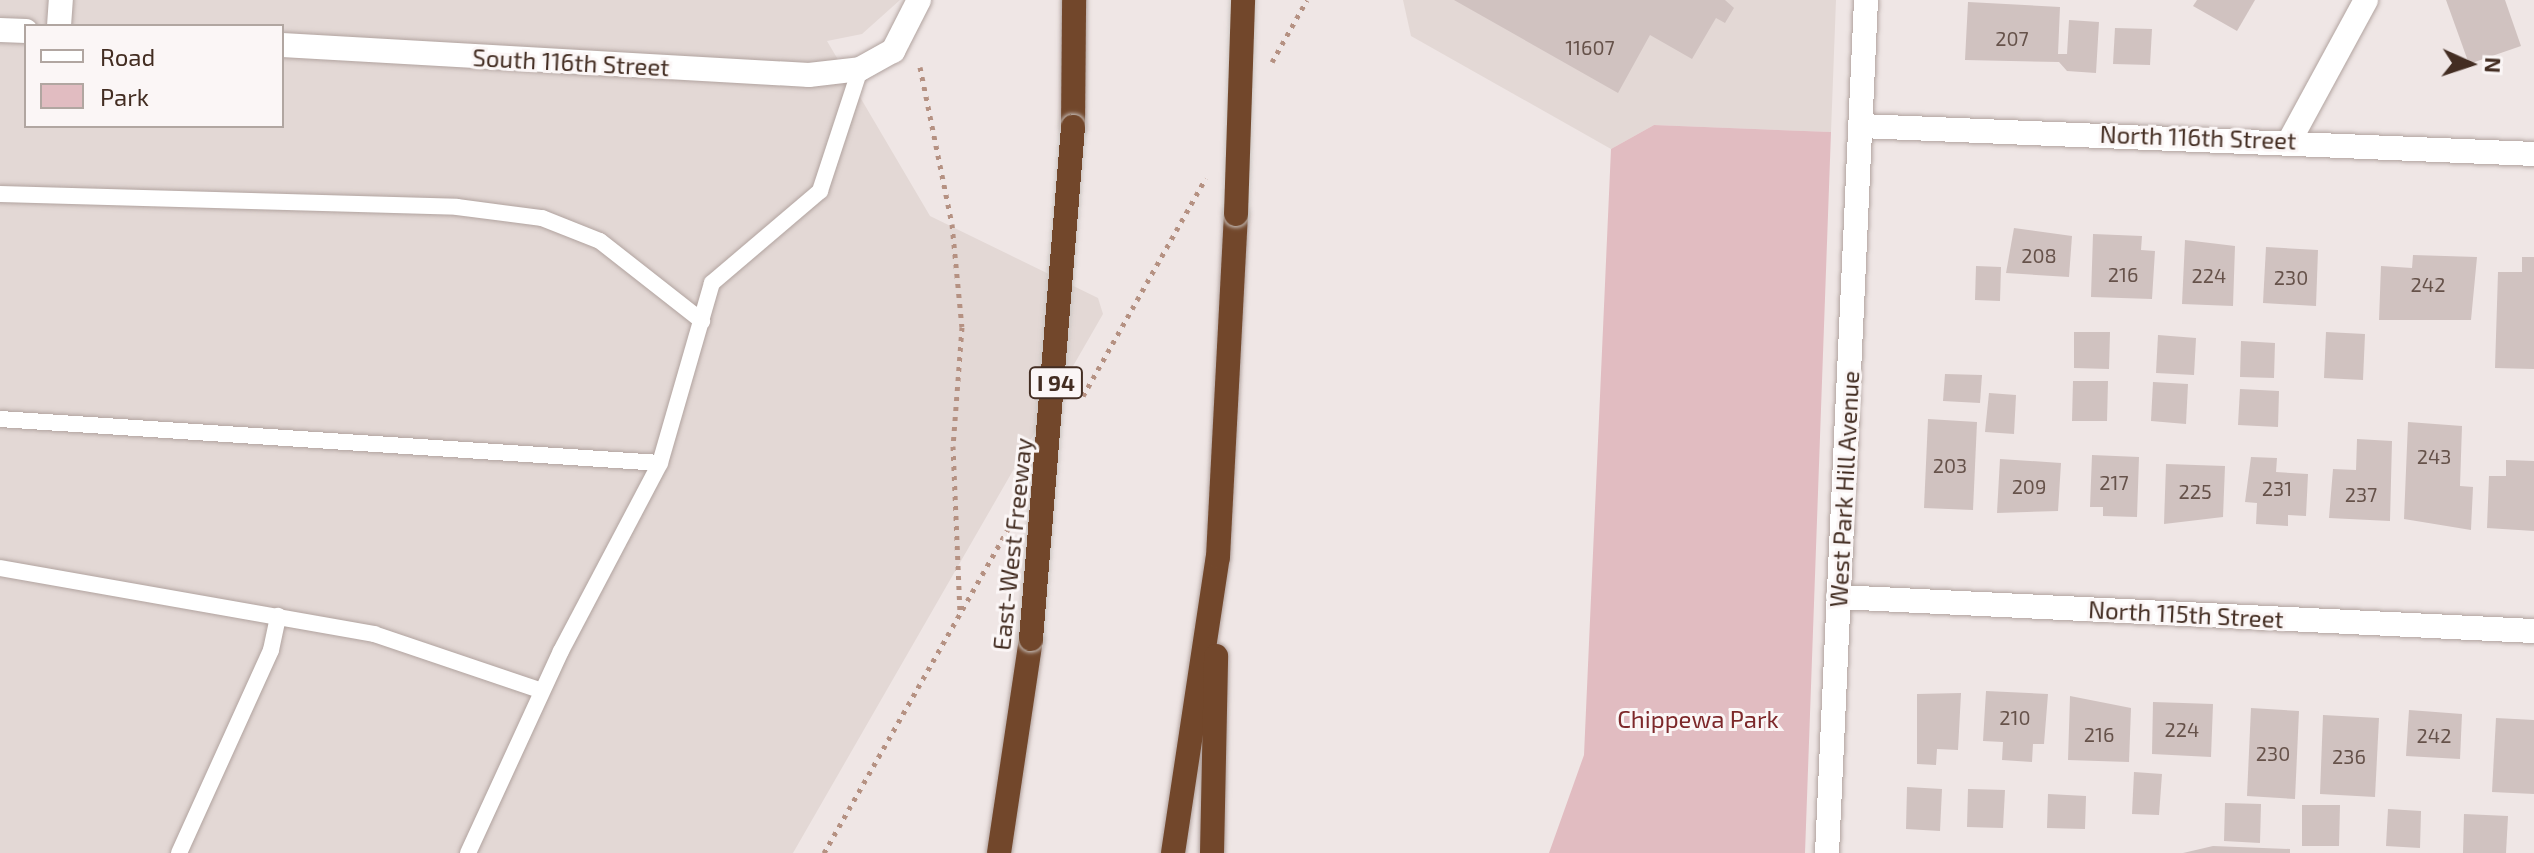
<!DOCTYPE html>
<html>
<head>
<meta charset="utf-8">
<style>
  body { margin:0 }
  #map { position:relative; width:2534px; height:853px; overflow:hidden; background:#efe6e5; font-family:"Exo 2",sans-serif }
  div>[style] { position:absolute }
  [style*='--x'] { left:calc(var(--x)*1px); top:calc(var(--y)*1px); width:calc(var(--w)*1px); rotate:calc(var(--a)*1deg) }
  .built>* { inset:0; background:#e3d8d5 }
  .green>* { inset:0; background:#e1bcc1 }
  .building>* { inset:0; background:#d0c2c0 }
  .path>* { height:5px; margin-top:-2.5px; transform-origin:0; background:repeating-linear-gradient(90deg,#b59182 0 4px,transparent 0 10px) }
  .roads { filter:drop-shadow(0 0 2px #b1a39f) drop-shadow(0 0 2px #b1a39f) }
  .lane>* { height:16px; margin:-8px; padding:0 8px; transform-origin:8px; border-radius:8px; background:#fff }
  .street>* { height:24px; margin:-12px; padding:0 12px; transform-origin:12px; border-radius:12px; background:#fff }
  .highway>* { height:24px; margin:-12px; padding:0 12px; transform-origin:12px; border-radius:12px; background:#72472b }
  .bridges { filter:drop-shadow(0 0 2px #cac4c1) drop-shadow(0 0 2px #cac4c1) }
  .highway-bridge>* { height:24px; margin:-12px; padding:0 12px; transform-origin:12px; border-radius:12px; background:#72472b }
  span { translate:-50% -50%; white-space:nowrap; text-align:center; line-height:1.15; -webkit-text-stroke:6px #fbf6f6; paint-order:stroke }
  .number-label { font-size:20px; color:#66524a }
  .number-label span { -webkit-text-stroke-width:0 }
  .shield-label span { padding:2px 6px; background:#fbf6f6; border:2px solid; border-radius:6px; -webkit-text-stroke-width:0 }
  .shield-label { font-size:22px; color:#432d22; font-weight:700 }
  .street-label { font-size:24px; color:#432d22 }
  .park-label { font-size:24px; color:#7d282a }
  .legend { position:absolute; left:24px; top:24px; width:260px; height:104px; box-sizing:border-box; background:#fbf6f6; border:2px solid #b1a6a1; margin:0; padding:10px 14px; list-style:none; font-size:24px; color:#432d22 }
  .legend li { display:flex; align-items:center; gap:16px; height:40px }
  .legend b { width:40px; border:2px solid #b1a6a1 }
  .north { position:absolute; left:2430px; top:24px; width:80px; height:80px; -webkit-text-stroke:6px #fbf6f6; paint-order:stroke; rotate:93deg; font-size:22px; font-weight:700; line-height:32px; text-align:center; color:#432d22 }
  .north::after { content:''; display:block; margin:auto; width:28px; height:36px; background:#432d22; clip-path:polygon(50% 0,100% 100%,50% 72%,0 100%) }
</style>
</head>
<body>
<div id="map">
  <div class="built">
    <i style="clip-path:polygon(evenodd,0 0,900px 0,862px 34px,827px 41px,930px 216px,1098px 298px,1103px 314px,793px 853px,0 853px,0 0,26px 26px,282px 26px,282px 126px,26px 126px,26px 26px)"></i>
    <i style="clip-path:polygon(1403px 0,1836px 0,1831px 132px,1654px 125px,1611px 149px,1411px 36px)"></i>
  </div>
  <div class="green">
    <i style="clip-path:polygon(1654px 125px,1831px 132px,1805px 853px,1549px 853px,1584px 755px,1611px 149px)"></i>
  </div>
  <div class="building">
    <i style="clip-path:polygon(1454px 0,1725px 0,1734px 8px,1725px 23px,1716px 18px,1692px 59px,1650px 35px,1618px 93px)"></i>
    <i style="clip-path:polygon(2197px 0,2255px 0,2237px 31px,2193px 6px)"></i>
    <i style="clip-path:polygon(2446px 0,2505px 0,2521px 46px,2469px 64px)"></i>
    <i style="clip-path:polygon(1968px 2px,2060px 7px,2058px 54px,2067px 54px,2069px 20px,2099px 22px,2096px 73px,2067px 71px,2059px 62px,1965px 60px)"></i>
    <i style="clip-path:polygon(2115px 28px,2152px 29px,2150px 65px,2113px 64px)"></i>
    <i style="clip-path:polygon(2014px 228px,2072px 236px,2069px 277px,2006px 273px)"></i>
    <i style="clip-path:polygon(2093px 234px,2142px 236px,2141px 250px,2155px 251px,2152px 299px,2091px 297px)"></i>
    <i style="clip-path:polygon(2185px 240px,2235px 246px,2233px 306px,2182px 304px)"></i>
    <i style="clip-path:polygon(2266px 247px,2318px 250px,2316px 306px,2263px 303px)"></i>
    <i style="clip-path:polygon(2413px 255px,2477px 257px,2471px 320px,2379px 320px,2381px 266px,2412px 268px)"></i>
    <i style="clip-path:polygon(2522px 257px,2534px 257px,2534px 369px,2495px 368px,2498px 272px,2522px 272px)"></i>
    <i style="clip-path:polygon(1976px 266px,2001px 267px,2000px 301px,1975px 300px)"></i>
    <i style="clip-path:polygon(2074px 332px,2110px 332px,2109px 369px,2074px 368px)"></i>
    <i style="clip-path:polygon(2326px 332px,2365px 334px,2363px 380px,2324px 378px)"></i>
    <i style="clip-path:polygon(2158px 335px,2196px 338px,2194px 375px,2156px 373px)"></i>
    <i style="clip-path:polygon(2241px 341px,2275px 343px,2274px 378px,2240px 377px)"></i>
    <i style="clip-path:polygon(1945px 374px,1982px 375px,1980px 403px,1943px 401px)"></i>
    <i style="clip-path:polygon(2073px 381px,2108px 381px,2107px 421px,2072px 421px)"></i>
    <i style="clip-path:polygon(2153px 382px,2188px 384px,2186px 424px,2151px 421px)"></i>
    <i style="clip-path:polygon(2240px 389px,2279px 391px,2278px 427px,2238px 425px)"></i>
    <i style="clip-path:polygon(1989px 393px,2016px 395px,2014px 434px,1985px 432px)"></i>
    <i style="clip-path:polygon(1928px 419px,1977px 422px,1973px 510px,1924px 508px)"></i>
    <i style="clip-path:polygon(2408px 422px,2462px 426px,2460px 486px,2473px 487px,2471px 530px,2404px 519px)"></i>
    <i style="clip-path:polygon(2357px 439px,2392px 441px,2390px 521px,2329px 518px,2333px 469px,2356px 470px)"></i>
    <i style="clip-path:polygon(2092px 455px,2139px 457px,2137px 517px,2103px 516px,2103px 507px,2090px 507px)"></i>
    <i style="clip-path:polygon(2251px 457px,2277px 458px,2276px 472px,2308px 474px,2306px 516px,2288px 515px,2288px 526px,2256px 524px,2257px 503px,2245px 502px)"></i>
    <i style="clip-path:polygon(2000px 459px,2061px 463px,2058px 511px,1997px 513px)"></i>
    <i style="clip-path:polygon(2506px 460px,2534px 461px,2534px 531px,2487px 528px,2489px 476px,2506px 476px)"></i>
    <i style="clip-path:polygon(2166px 464px,2225px 466px,2223px 517px,2164px 524px)"></i>
    <i style="clip-path:polygon(1986px 691px,2048px 694px,2044px 744px,2033px 744px,2032px 762px,2002px 760px,2003px 742px,1983px 741px)"></i>
    <i style="clip-path:polygon(1961px 693px,1958px 750px,1937px 749px,1936px 765px,1917px 764px,1917px 694px)"></i>
    <i style="clip-path:polygon(2070px 696px,2131px 708px,2129px 762px,2068px 760px)"></i>
    <i style="clip-path:polygon(2153px 702px,2213px 704px,2211px 757px,2152px 754px)"></i>
    <i style="clip-path:polygon(2251px 708px,2299px 711px,2295px 799px,2247px 796px)"></i>
    <i style="clip-path:polygon(2409px 710px,2462px 714px,2460px 759px,2406px 756px)"></i>
    <i style="clip-path:polygon(2323px 715px,2379px 718px,2375px 797px,2320px 794px)"></i>
    <i style="clip-path:polygon(2496px 718px,2534px 720px,2534px 794px,2492px 792px)"></i>
    <i style="clip-path:polygon(2134px 772px,2162px 774px,2159px 815px,2132px 814px)"></i>
    <i style="clip-path:polygon(1907px 787px,1942px 789px,1940px 831px,1906px 829px)"></i>
    <i style="clip-path:polygon(1968px 789px,2005px 790px,2003px 828px,1967px 827px)"></i>
    <i style="clip-path:polygon(2048px 794px,2086px 796px,2085px 829px,2047px 828px)"></i>
    <i style="clip-path:polygon(2225px 803px,2261px 804px,2260px 843px,2224px 841px)"></i>
    <i style="clip-path:polygon(2302px 805px,2340px 805px,2339px 846px,2302px 846px)"></i>
    <i style="clip-path:polygon(2388px 809px,2421px 811px,2420px 848px,2386px 846px)"></i>
    <i style="clip-path:polygon(2464px 814px,2508px 816px,2506px 853px,2463px 853px)"></i>
    <i style="clip-path:polygon(2213px 846px,2290px 849px,2290px 853px,2183px 853px)"></i>
  </div>
  <div class="path">
    <i style="--x:1272;--y:62;--w:71;--a:-60.6"></i>
    <i style="--x:920;--y:67;--w:160;--a:78.5"></i>
    <i style="--x:952;--y:224;--w:103;--a:84.5"></i>
    <i style="--x:962;--y:327;--w:119;--a:94.3"></i>
    <i style="--x:953;--y:446;--w:167;--a:87.6"></i>
    <i style="--x:1083;--y:396;--w:250;--a:-60.6"></i>
    <i style="--x:824;--y:853;--w:375;--a:-60.4"></i>
  </div>
  <div class="roads">
    <div class="lane">
      <i style="--x:0;--y:194;--w:457;--a:1.6"></i>
      <i style="--x:457;--y:207;--w:86;--a:7.4"></i>
      <i style="--x:542;--y:218;--w:62;--a:21.6"></i>
      <i style="--x:600;--y:241;--w:130;--a:38.1"></i>
      <i style="--x:0;--y:419;--w:661;--a:3.81"></i>
      <i style="--x:0;--y:568;--w:380;--a:10"></i>
      <i style="--x:374;--y:634;--w:177;--a:18.7"></i>
      <i style="--x:179;--y:853;--w:223;--a:-65.6"></i>
      <i style="--x:271;--y:650;--w:35;--a:-78"></i>
      <i style="--x:468;--y:853;--w:222;--a:-65.3"></i>
      <i style="--x:561;--y:651;--w:212;--a:-62.2"></i>
      <i style="--x:660;--y:463;--w:187;--a:-73.9"></i>
      <i style="--x:712;--y:283;--w:142;--a:-40.4"></i>
      <i style="--x:820;--y:191;--w:128;--a:-71.8"></i>
    </div>
    <div class="street">
      <i style="--x:59;--y:26;--w:26;--a:-86"></i>
      <i style="--x:0;--y:30;--w:26;--a:2"></i>
      <i style="--x:282;--y:45;--w:528;--a:3.26"></i>
      <i style="--x:809;--y:75;--w:51;--a:-6.7"></i>
      <i style="--x:860;--y:69;--w:38;--a:-29"></i>
      <i style="--x:893;--y:51;--w:57;--a:-63"></i>
      <i style="--x:1861;--y:126;--w:674;--a:2.38"></i>
      <i style="--x:2290;--y:140;--w:159;--a:-61.5"></i>
      <i style="--x:1838;--y:597;--w:697;--a:2.8"></i>
      <i style="--x:1827;--y:853;--w:854;--a:-87.38"></i>
    </div>
    <div class="highway">
      <i style="--x:1073;--y:127;--w:127;--a:-89.5"></i>
      <i style="--x:999;--y:853;--w:216;--a:-81.5"></i>
      <i style="--x:1173;--y:853;--w:299;--a:-81.4"></i>
      <i style="--x:1218;--y:557;--w:343;--a:-87"></i>
      <i style="--x:1212;--y:853;--w:197;--a:-88.8"></i>
    </div>
  </div>
  <div class="bridges">
    <div class="highway-bridge">
      <i style="--x:1236;--y:214;--w:214;--a:-88.1"></i>
      <i style="--x:1031;--y:639;--w:514;--a:-85.31"></i>
    </div>
  </div>
  <div class="number-label">
    <span style="left:2012px;top:38px">207</span>
    <span style="left:1590px;top:47px">11607</span>
    <span style="left:2039px;top:255px">208</span>
    <span style="left:2123px;top:274px">216</span>
    <span style="left:2209px;top:275px">224</span>
    <span style="left:2291px;top:277px">230</span>
    <span style="left:2428px;top:284px">242</span>
    <span style="left:2434px;top:456px">243</span>
    <span style="left:1950px;top:465px">203</span>
    <span style="left:2114px;top:482px">217</span>
    <span style="left:2029px;top:486px">209</span>
    <span style="left:2277px;top:488px">231</span>
    <span style="left:2195px;top:491px">225</span>
    <span style="left:2361px;top:494px">237</span>
    <span style="left:2015px;top:717px">210</span>
    <span style="left:2182px;top:729px">224</span>
    <span style="left:2099px;top:734px">216</span>
    <span style="left:2434px;top:735px">242</span>
    <span style="left:2273px;top:753px">230</span>
    <span style="left:2349px;top:756px">236</span>
  </div>
  <div class="shield-label">
    <span style="left:1056px;top:383px">I 94</span>
  </div>
  <div class="street-label">
    <span style="left:571px;top:62px;rotate:3deg">South 116th Street</span>
    <span style="left:2198px;top:137px;rotate:2deg">North 116th Street</span>
    <span style="left:1844px;top:489px;rotate:-87deg">West Park Hill Avenue</span>
    <span style="left:1012px;top:544px;rotate:-84deg">East-West Freeway</span>
    <span style="left:2186px;top:614px;rotate:3deg">North 115th Street</span>
  </div>
  <div class="park-label">
    <span style="left:1698px;top:719px">Chippewa Park</span>
  </div>
  <ul class="legend">
  <li><b style="height:10px;background:#fff"></b>Road</li>
  <li><b style="height:22px;background:#e1bcc1"></b>Park</li>
  </ul>
  <div class="north">N</div>
</div>
</body>
</html>
